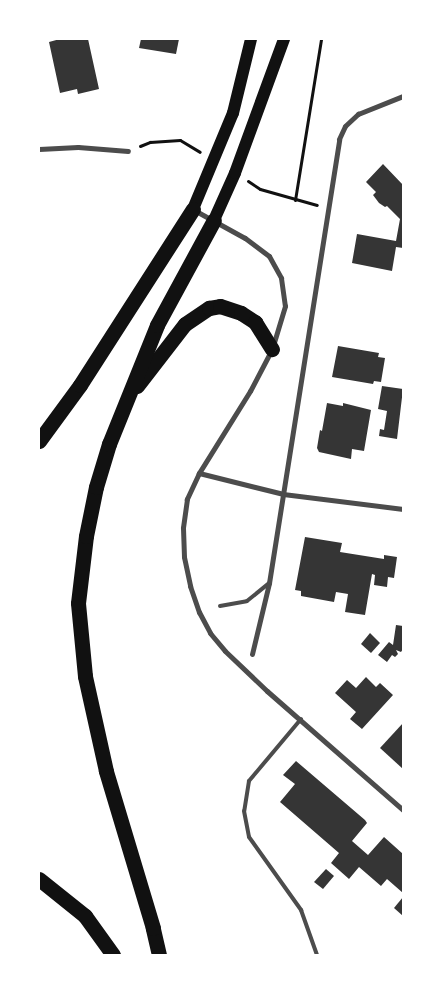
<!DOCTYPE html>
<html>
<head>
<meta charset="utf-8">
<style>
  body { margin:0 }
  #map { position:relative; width:442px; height:994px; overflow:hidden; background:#fff; font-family:"PT Sans Narrow",sans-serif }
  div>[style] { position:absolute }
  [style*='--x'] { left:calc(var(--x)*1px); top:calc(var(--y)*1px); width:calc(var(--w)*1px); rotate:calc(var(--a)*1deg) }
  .building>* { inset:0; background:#353535 }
  .path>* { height:3px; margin:-1.5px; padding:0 1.5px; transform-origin:1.5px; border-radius:1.5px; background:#111 }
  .service>* { height:4px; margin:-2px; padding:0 2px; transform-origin:2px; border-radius:2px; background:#4c4c4c }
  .minor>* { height:5px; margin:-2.5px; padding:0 2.5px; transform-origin:2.5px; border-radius:2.5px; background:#4c4c4c }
  .primary>* { height:12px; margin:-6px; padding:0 6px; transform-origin:6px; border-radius:6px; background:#111 }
  .motorway>* { height:15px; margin:-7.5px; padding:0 7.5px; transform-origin:7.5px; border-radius:7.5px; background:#111 }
  span { translate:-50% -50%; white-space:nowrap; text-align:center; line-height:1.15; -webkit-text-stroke:4.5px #fff; paint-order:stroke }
  .frame { position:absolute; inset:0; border:40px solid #fff; pointer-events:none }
</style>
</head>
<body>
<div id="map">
  <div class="building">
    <i style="clip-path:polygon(60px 39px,88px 39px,99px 89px,78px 94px,77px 89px,60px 93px,49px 42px)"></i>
    <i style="clip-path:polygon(141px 39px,179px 39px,176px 54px,139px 48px)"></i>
    <i style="clip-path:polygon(383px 164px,403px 185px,403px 248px,396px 247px,392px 271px,352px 263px,357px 234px,396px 241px,400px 219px,387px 206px,385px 207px,379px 203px,373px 195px,376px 192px,366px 182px)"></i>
    <i style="clip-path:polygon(338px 346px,379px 353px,378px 357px,385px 358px,381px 382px,374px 381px,373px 384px,332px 377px)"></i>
    <i style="clip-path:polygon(382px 386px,403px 389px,397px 439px,379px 436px,380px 429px,384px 430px,387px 411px,378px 409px)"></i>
    <i style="clip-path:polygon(327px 403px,343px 406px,343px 403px,371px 410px,364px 451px,352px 449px,351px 459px,319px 452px,317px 448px,320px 430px,322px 431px)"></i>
    <i style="clip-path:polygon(305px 537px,342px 543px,340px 552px,384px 559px,384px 555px,397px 557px,394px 578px,388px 577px,387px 587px,374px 585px,375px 575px,372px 574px,365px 615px,345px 612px,348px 594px,336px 592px,334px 602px,301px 596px,301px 591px,295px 590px)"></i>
    <i style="clip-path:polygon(396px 625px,403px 626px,403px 649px,401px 652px,396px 650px,398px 654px,395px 657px,392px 655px,387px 662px,378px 655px,389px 642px,393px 645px)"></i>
    <i style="clip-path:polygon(370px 633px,380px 643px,371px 653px,361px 644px)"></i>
    <i style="clip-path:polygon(366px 677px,376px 687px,380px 683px,393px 695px,362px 729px,350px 719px,356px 712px,335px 693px,347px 680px,356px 688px)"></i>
    <i style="clip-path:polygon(403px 723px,403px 769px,380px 748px)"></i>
    <i style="clip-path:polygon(296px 761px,365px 820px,367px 823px,352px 841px,368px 855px,384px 837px,403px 854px,403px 893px,387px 879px,381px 886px,359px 867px,349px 879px,331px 863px,339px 853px,280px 802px,295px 784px,283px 775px)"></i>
    <i style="clip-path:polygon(326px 869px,334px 876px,323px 889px,314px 882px)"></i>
    <i style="clip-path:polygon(403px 897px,403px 916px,394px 908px)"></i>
  </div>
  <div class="path">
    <i style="--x:140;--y:146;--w:11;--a:-22"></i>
    <i style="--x:150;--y:142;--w:30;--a:-4"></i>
    <i style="--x:180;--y:140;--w:23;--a:31"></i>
    <i style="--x:248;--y:181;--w:14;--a:34"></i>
    <i style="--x:260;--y:189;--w:59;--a:15.7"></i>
    <i style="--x:295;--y:200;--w:163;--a:-80.8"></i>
  </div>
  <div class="service">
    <i style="--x:220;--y:606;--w:27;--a:-10"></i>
    <i style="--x:247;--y:601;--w:28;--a:-39"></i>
    <i style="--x:301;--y:719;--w:81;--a:130"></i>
    <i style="--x:249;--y:781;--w:30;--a:99"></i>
    <i style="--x:244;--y:811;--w:26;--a:79"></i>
    <i style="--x:249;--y:837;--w:90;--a:54.5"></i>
    <i style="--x:301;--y:910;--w:48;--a:70.4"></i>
  </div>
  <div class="minor">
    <i style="--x:39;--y:149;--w:39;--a:-3"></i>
    <i style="--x:78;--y:147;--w:50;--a:4.6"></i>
    <i style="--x:194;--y:210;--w:58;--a:28.8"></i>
    <i style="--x:245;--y:238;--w:30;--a:37"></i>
    <i style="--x:269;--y:256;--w:25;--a:61"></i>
    <i style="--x:281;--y:278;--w:28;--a:82"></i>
    <i style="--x:285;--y:306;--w:45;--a:106.8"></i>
    <i style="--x:272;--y:349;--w:47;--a:117.6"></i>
    <i style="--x:250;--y:391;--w:97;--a:121.9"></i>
    <i style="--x:199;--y:473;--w:29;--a:115"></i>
    <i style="--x:187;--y:499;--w:29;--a:98"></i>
    <i style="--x:183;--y:528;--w:29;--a:88"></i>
    <i style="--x:184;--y:557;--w:30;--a:78"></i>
    <i style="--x:190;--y:586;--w:28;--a:71"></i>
    <i style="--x:199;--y:612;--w:24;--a:62"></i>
    <i style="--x:210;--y:633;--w:23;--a:50"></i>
    <i style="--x:225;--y:651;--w:58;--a:43.6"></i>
    <i style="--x:267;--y:691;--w:181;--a:41.2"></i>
    <i style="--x:199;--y:473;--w:87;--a:14"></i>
    <i style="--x:283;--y:494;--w:121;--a:7.1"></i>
    <i style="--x:252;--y:654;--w:73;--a:-76.5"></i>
    <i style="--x:269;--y:583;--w:449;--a:-81"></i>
    <i style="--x:339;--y:139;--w:14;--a:-65"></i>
    <i style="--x:345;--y:126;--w:18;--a:-43"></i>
    <i style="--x:358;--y:114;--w:48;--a:-21.8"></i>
  </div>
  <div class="primary">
    <i style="--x:193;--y:209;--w:104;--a:-67.4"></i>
    <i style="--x:233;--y:113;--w:76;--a:-76.3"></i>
    <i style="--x:214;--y:220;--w:51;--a:-65.9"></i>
    <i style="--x:235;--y:173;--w:143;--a:-69.9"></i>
  </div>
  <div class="motorway">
    <i style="--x:137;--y:386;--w:78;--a:-52.3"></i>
    <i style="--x:185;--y:324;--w:29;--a:-34"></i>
    <i style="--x:209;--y:308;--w:11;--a:-10"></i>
    <i style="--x:220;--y:306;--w:22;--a:18"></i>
    <i style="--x:241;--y:313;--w:17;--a:33"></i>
    <i style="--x:255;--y:322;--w:32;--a:58"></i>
    <i style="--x:39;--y:441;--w:69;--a:-53.8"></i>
    <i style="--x:80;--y:385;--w:209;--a:-57.3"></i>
    <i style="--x:39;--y:879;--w:59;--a:38.8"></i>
    <i style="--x:85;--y:916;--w:48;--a:54.3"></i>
    <i style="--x:159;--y:955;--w:28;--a:-103"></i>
    <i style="--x:153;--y:928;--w:164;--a:-106.7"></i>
    <i style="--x:106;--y:771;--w:97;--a:-102.5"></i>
    <i style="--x:85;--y:676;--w:73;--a:-95.5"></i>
    <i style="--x:78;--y:603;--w:67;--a:-83.2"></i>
    <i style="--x:86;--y:536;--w:50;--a:-78.5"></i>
    <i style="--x:96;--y:487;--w:45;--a:-73.2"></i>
    <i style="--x:109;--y:444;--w:128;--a:-68"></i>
    <i style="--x:157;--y:325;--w:119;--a:-61.5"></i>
  </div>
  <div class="frame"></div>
</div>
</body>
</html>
